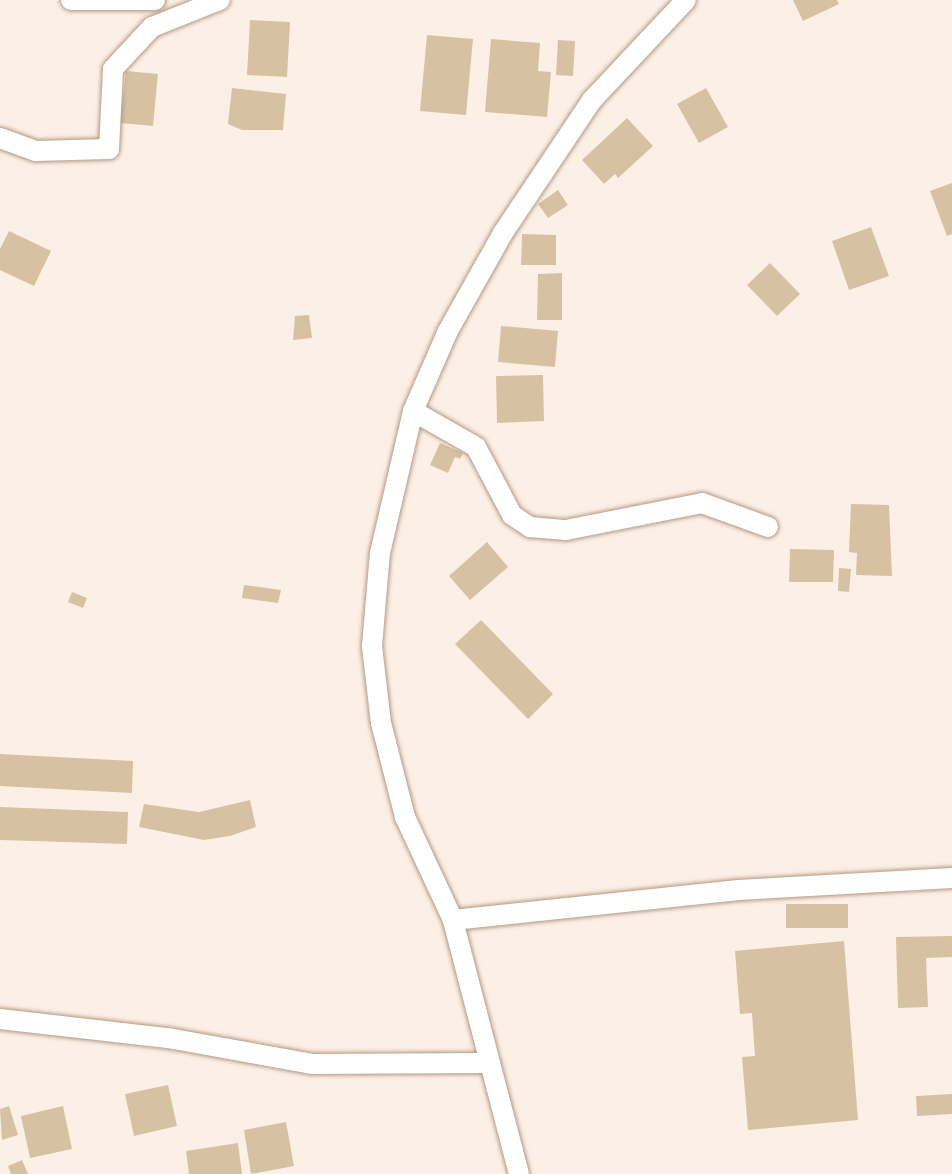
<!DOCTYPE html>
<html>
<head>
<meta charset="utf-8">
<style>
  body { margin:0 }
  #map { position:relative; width:952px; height:1174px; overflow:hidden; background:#fcf0e6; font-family:"Playfair Display",serif }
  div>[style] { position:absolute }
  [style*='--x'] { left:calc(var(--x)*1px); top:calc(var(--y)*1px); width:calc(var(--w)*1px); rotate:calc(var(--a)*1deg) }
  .building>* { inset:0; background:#d7c1a3 }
  .roads { filter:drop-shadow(0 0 2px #b59881) drop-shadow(0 0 2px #b59881) }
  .street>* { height:20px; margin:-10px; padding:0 10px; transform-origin:10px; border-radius:10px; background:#fff }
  span { translate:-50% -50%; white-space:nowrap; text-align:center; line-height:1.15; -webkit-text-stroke:6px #fff; paint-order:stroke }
</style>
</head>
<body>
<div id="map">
  <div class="building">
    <i style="clip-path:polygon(793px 0,837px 0,839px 4px,803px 21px)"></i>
    <i style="clip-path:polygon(250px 20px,290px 22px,287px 77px,247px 75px)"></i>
    <i style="clip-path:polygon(427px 35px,473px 39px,466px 115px,420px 111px)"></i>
    <i style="clip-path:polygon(491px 39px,540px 43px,538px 71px,551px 72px,547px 117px,485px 112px)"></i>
    <i style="clip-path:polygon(558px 40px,575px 41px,573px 76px,556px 75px)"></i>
    <i style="clip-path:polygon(126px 71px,158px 74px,153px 126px,120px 123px)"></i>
    <i style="clip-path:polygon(232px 88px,286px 94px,283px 130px,242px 130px,228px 124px)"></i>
    <i style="clip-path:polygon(706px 88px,728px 127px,699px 143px,677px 104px)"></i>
    <i style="clip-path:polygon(627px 118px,653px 146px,618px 178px,615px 174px,604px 184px,582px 160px)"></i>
    <i style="clip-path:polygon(952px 183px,952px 234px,947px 236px,930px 191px)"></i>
    <i style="clip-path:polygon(558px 190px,568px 205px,548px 218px,538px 204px)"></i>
    <i style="clip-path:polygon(871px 227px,889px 276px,849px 290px,832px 241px)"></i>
    <i style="clip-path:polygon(9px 231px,51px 251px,34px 286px,0 270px,0 249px)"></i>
    <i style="clip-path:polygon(522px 234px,556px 235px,556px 265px,521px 265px)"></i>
    <i style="clip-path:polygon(770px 263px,800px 294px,777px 316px,747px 285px)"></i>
    <i style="clip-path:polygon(562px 273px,562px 320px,537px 320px,538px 274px)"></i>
    <i style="clip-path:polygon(309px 315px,312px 338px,293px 340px,295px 316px)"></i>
    <i style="clip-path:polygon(501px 326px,558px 331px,555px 367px,498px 362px)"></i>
    <i style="clip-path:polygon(543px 375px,544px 421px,497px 423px,496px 376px)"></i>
    <i style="clip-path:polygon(440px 443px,463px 453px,460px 459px,455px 457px,448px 473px,430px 465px)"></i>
    <i style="clip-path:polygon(851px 504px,889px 505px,892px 576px,856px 575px,857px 553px,849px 552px)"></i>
    <i style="clip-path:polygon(487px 542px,508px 567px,470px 600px,449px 576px)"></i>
    <i style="clip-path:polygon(790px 549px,834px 550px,833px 582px,789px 582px)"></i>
    <i style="clip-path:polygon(839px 568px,851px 569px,849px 592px,838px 591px)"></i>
    <i style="clip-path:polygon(244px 585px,281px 590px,278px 603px,242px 598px)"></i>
    <i style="clip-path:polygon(72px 592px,87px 598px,83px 608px,68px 602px)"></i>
    <i style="clip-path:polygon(481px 620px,553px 694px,528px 719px,455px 644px)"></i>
    <i style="clip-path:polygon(0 754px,133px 761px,132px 793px,0 786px)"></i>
    <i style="clip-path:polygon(250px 800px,256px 827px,230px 836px,204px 840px,139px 827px,144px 804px,199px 812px)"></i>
    <i style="clip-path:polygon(0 807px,128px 812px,127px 844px,0 840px)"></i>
    <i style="clip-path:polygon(786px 904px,848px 904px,848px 928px,786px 928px)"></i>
    <i style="clip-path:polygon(952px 936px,952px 957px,926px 958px,928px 1007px,898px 1008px,896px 937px)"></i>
    <i style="clip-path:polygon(844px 941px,858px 1120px,748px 1130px,742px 1057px,755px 1056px,752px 1013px,740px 1014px,735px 951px)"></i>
    <i style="clip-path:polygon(168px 1085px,177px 1126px,134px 1136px,125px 1094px)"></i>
    <i style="clip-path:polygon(952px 1094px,952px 1114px,917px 1116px,916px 1096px)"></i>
    <i style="clip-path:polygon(9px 1106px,18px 1135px,2px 1140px,0 1109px)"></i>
    <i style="clip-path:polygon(63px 1106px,72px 1149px,30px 1158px,21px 1116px)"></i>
    <i style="clip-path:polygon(286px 1122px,294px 1166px,251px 1174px,244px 1130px)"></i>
    <i style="clip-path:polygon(238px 1143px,242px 1174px,189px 1174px,186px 1151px)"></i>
    <i style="clip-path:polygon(22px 1160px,28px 1174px,11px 1174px,8px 1166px)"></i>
  </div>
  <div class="roads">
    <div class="street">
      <i style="--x:71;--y:0;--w:84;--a:0"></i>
      <i style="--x:0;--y:138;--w:38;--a:20"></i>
      <i style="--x:36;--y:151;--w:73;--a:-1.6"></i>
      <i style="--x:109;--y:149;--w:80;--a:-87.1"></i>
      <i style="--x:113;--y:69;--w:57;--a:-47.1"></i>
      <i style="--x:152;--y:27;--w:73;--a:-21.7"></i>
      <i style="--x:413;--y:411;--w:73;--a:29.7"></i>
      <i style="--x:476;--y:447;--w:77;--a:62.1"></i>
      <i style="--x:512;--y:515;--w:22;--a:34"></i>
      <i style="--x:530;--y:527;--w:36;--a:5"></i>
      <i style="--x:566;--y:530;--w:139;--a:-11.2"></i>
      <i style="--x:702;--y:503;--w:70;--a:20"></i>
      <i style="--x:453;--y:920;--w:287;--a:-6"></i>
      <i style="--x:738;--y:890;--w:214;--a:-3.2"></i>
      <i style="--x:0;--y:1019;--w:169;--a:6.5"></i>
      <i style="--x:168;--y:1038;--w:146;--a:10.2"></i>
      <i style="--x:312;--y:1064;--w:177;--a:-0.3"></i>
      <i style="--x:519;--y:1174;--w:262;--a:-104.6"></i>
      <i style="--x:453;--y:920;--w:114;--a:-115"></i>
      <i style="--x:405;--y:817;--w:97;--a:-104.3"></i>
      <i style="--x:381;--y:723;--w:78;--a:-96.7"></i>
      <i style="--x:372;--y:646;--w:93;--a:-85.1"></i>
      <i style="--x:380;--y:553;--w:146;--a:-76.9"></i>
      <i style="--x:413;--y:411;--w:87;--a:-66.4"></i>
      <i style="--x:448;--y:331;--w:112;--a:-60.7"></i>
      <i style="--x:503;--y:233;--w:160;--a:-56.2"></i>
      <i style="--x:592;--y:100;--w:137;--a:-46.8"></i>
    </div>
  </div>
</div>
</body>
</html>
